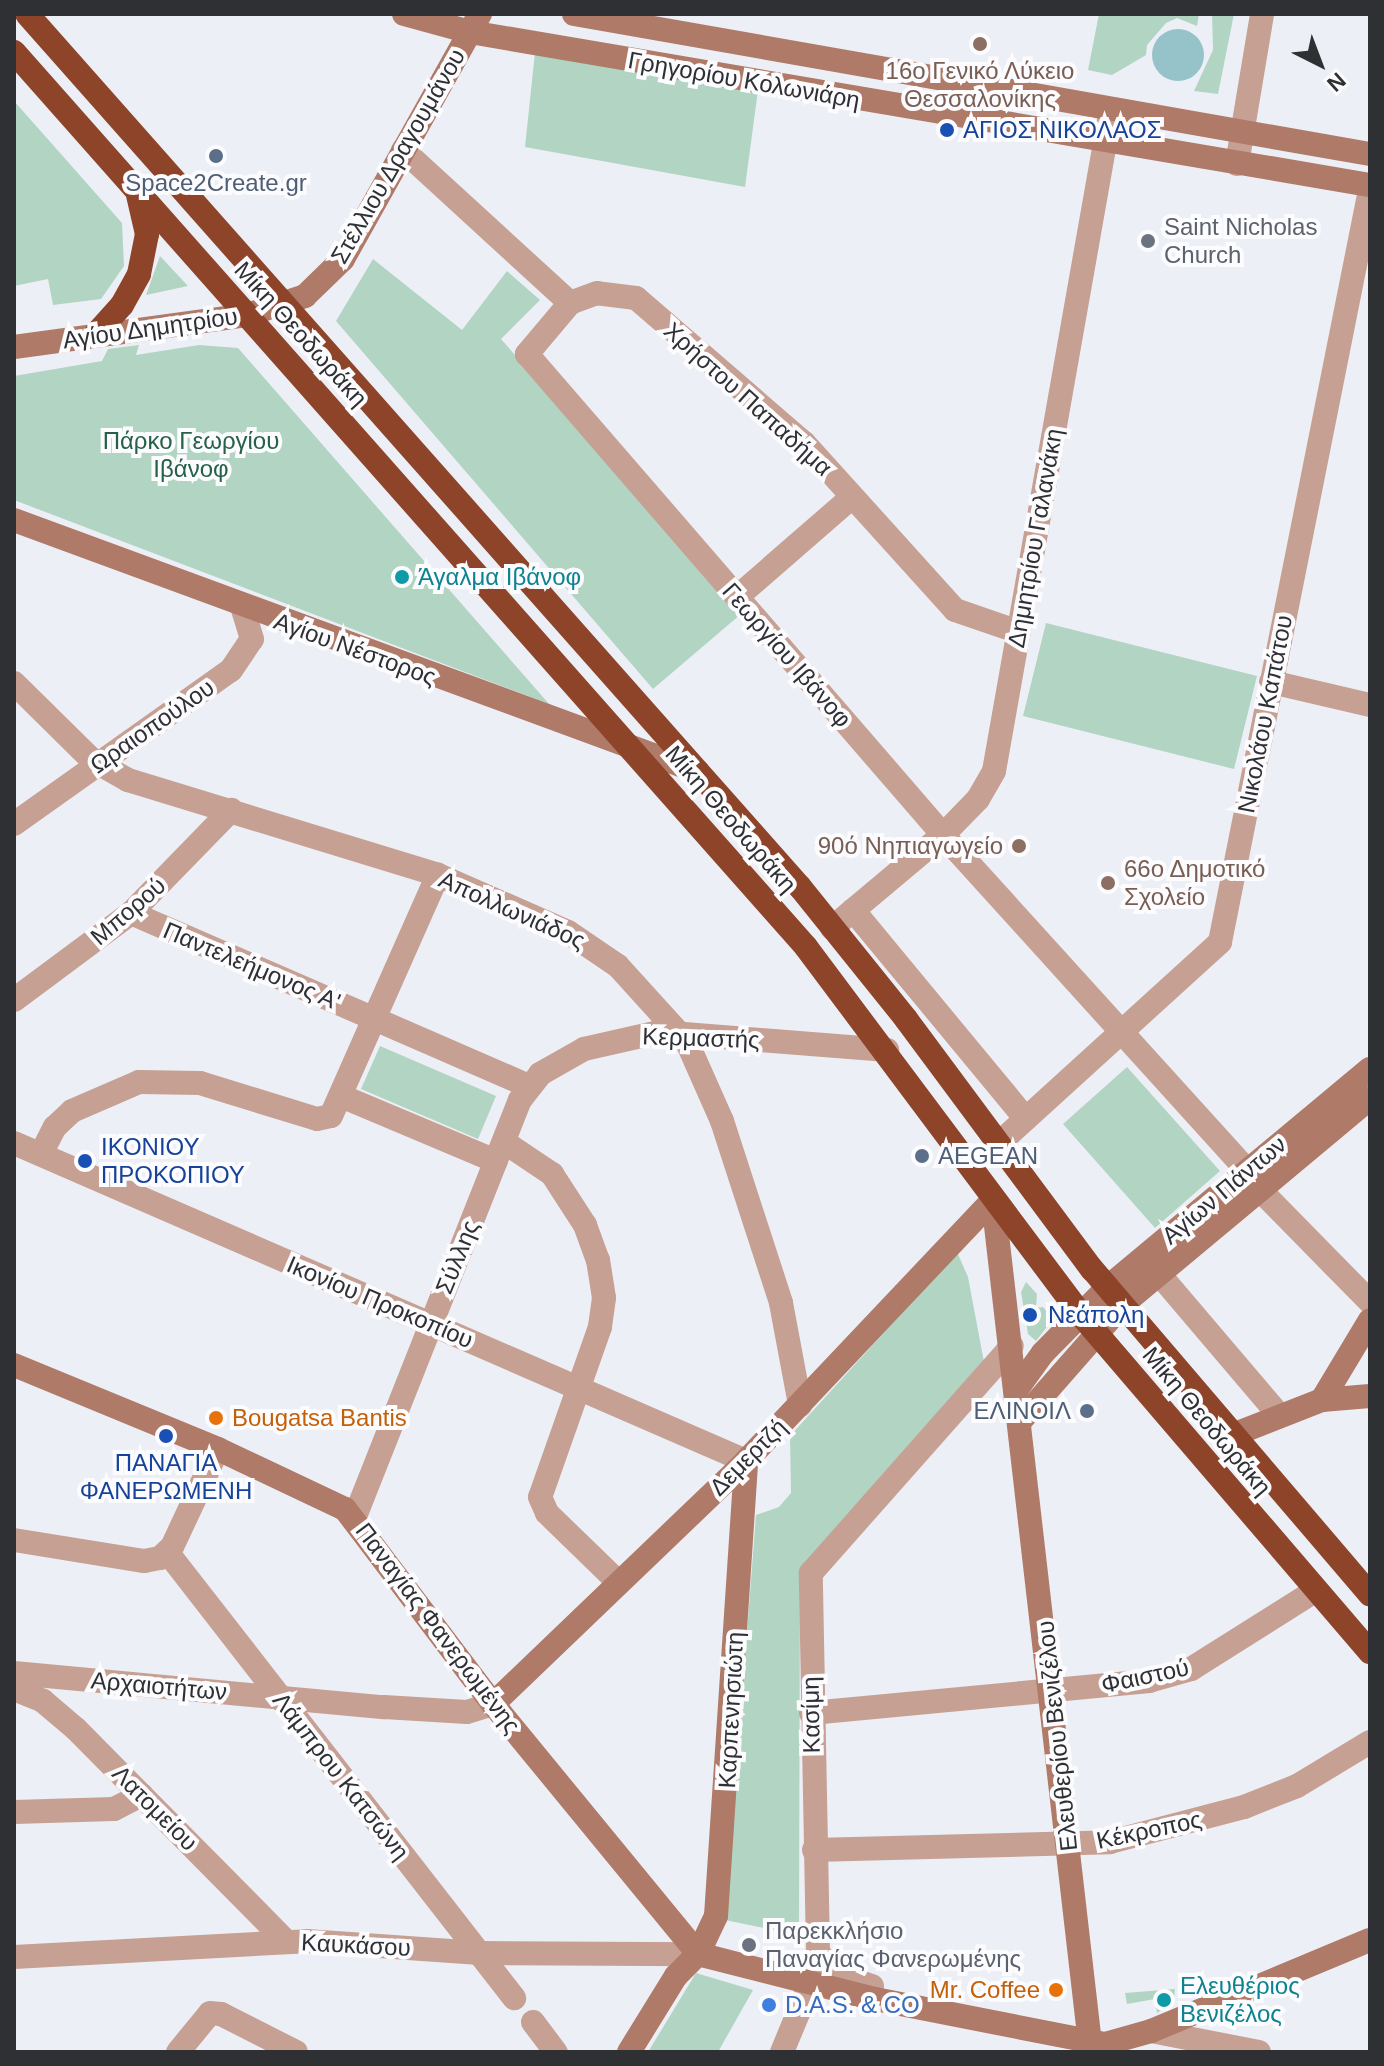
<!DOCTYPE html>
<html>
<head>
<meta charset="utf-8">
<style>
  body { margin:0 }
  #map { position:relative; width:1384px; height:2066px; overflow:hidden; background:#edeff7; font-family:Helvetica,sans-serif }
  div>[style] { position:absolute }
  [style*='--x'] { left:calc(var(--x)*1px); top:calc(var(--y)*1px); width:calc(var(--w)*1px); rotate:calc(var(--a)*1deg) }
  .green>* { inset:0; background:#b2d4c2 }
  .water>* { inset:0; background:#96c2ca }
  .round { border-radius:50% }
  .street>* { height:24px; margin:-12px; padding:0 12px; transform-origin:12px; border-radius:12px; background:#c6a093 }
  .secondary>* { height:24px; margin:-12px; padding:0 12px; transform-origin:12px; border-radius:12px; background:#af7a67 }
  .highway>* { height:24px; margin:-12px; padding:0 12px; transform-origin:12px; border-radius:12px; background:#8e4429 }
  .dots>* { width:22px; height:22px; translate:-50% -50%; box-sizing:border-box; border:4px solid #fcfcfe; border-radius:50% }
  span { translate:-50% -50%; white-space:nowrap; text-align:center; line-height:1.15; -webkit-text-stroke:8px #fcfcfe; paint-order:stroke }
  .education-label { font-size:24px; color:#785e54 }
  .right { translate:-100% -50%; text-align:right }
  .left { translate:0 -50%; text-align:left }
  .street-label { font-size:24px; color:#2f3033 }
  .transit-label { font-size:24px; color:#164399 }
  .service-label { font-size:24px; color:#4e5e75 }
  .worship-label { font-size:24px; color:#5b616d }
  .park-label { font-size:24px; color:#246147 }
  .culture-label { font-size:24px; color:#0d838f }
  .food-label { font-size:24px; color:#c56008 }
  .shop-label { font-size:24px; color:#366cbe }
  .frame { position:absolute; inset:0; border:16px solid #2f3033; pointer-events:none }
  .north { position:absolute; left:1280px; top:24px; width:80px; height:80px; -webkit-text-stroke:6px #fcfcfe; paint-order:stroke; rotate:138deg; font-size:22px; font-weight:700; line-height:32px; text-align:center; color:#2f3033 }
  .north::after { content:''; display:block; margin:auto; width:28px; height:36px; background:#2f3033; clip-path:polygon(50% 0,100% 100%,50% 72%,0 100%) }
</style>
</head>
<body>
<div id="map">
  <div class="green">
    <i style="clip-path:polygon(1099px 14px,1199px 14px,1197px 26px,1177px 18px,1166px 23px,1147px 45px,1146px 55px,1112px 75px,1088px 70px)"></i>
    <i style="clip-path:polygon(1212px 14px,1234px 14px,1218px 94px,1194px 91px,1213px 50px)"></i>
    <i style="clip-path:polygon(536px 43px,759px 83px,745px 187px,525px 147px)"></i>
    <i style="clip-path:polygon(14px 101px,122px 223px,124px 266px,101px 299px,53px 305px,48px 279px,14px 286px)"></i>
    <i style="clip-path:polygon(160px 256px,188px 286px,146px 295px)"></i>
    <i style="clip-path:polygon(373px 259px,462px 330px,507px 271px,540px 300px,501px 339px,741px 614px,653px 689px,336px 321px)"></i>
    <i style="clip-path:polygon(139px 345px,136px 355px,199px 345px,238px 348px,549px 704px,14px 500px,14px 376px,102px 361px,108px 349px)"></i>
    <i style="clip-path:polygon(1046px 623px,1257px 676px,1234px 769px,1023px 716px)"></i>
    <i style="clip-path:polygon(380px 1046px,496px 1096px,478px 1139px,361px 1089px)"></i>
    <i style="clip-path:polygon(1127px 1067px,1220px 1171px,1155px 1228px,1063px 1124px)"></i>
    <i style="clip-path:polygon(957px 1252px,968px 1277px,984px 1362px,800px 1568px,799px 1935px,725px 1920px,756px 1515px,779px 1507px,791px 1493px,790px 1436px)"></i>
    <i style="clip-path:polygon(1026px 1282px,1037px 1294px,1036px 1308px,1043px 1307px,1053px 1319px,1036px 1341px,1028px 1334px,1021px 1292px)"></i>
    <i style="clip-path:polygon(696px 1973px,753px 1990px,718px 2052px,648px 2052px)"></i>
    <i style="clip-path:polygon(1175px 1989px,1174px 2002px,1157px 2013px,1155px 1999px,1127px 2004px,1125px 1993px)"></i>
  </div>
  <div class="water">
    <i class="round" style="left:1152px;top:29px;width:52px;height:52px"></i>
  </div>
  <div class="street">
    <i style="--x:403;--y:150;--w:226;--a:42.5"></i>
    <i style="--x:1237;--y:164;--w:152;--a:-80.5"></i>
    <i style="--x:737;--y:597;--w:152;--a:-41"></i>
    <i style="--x:1019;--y:632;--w:68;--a:-161"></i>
    <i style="--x:955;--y:610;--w:225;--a:-132.1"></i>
    <i style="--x:804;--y:443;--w:222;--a:-139.2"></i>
    <i style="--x:636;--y:298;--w:39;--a:-173"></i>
    <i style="--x:597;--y:293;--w:29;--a:160"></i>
    <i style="--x:570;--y:303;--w:67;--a:130.1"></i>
    <i style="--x:527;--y:354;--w:636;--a:49.14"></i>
    <i style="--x:943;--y:835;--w:454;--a:47.8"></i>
    <i style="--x:1271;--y:682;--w:102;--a:13.1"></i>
    <i style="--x:14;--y:683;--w:108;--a:44.6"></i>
    <i style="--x:91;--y:759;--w:43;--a:29.6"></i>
    <i style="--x:128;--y:780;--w:324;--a:17"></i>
    <i style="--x:438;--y:875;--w:142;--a:23.7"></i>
    <i style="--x:568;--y:932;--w:60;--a:34.2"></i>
    <i style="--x:618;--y:966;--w:103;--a:47.8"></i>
    <i style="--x:687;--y:1042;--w:86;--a:66.1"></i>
    <i style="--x:722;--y:1121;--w:191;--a:72"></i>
    <i style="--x:781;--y:1303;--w:104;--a:79.4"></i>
    <i style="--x:14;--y:824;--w:266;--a:-35.4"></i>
    <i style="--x:231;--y:670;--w:37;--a:-56"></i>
    <i style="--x:252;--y:639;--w:34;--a:-107"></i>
    <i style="--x:853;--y:910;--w:271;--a:50.4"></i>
    <i style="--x:131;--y:913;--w:433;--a:23.5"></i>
    <i style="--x:832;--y:928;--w:145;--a:-40"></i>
    <i style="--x:943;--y:835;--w:50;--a:-45.8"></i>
    <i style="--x:978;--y:799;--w:32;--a:-60"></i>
    <i style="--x:994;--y:771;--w:672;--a:-79.98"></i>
    <i style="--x:14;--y:1000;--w:146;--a:-36.6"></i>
    <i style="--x:131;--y:913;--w:144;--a:-45.8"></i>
    <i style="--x:341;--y:1096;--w:168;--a:22.8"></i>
    <i style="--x:504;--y:1142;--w:58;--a:33.7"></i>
    <i style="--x:552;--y:1174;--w:61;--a:57.1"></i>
    <i style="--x:585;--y:1225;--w:37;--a:70"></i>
    <i style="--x:598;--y:1260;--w:38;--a:81"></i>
    <i style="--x:604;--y:1298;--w:29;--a:98"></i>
    <i style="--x:600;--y:1327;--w:180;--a:109.4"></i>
    <i style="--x:540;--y:1497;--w:17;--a:66"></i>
    <i style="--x:547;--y:1513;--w:100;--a:44.2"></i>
    <i style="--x:14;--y:1143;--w:798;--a:23.48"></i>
    <i style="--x:996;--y:1146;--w:303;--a:-42.3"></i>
    <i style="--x:1220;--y:942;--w:767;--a:-78.72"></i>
    <i style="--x:41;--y:1154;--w:30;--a:-63"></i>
    <i style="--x:55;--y:1127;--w:23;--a:-43"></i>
    <i style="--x:72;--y:1111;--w:73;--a:-23.4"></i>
    <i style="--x:139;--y:1082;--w:61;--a:0.9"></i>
    <i style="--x:200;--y:1083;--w:122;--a:17.1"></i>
    <i style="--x:317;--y:1119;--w:14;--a:-12"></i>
    <i style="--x:331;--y:1116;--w:264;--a:-66.1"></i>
    <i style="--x:1259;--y:1189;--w:158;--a:45.5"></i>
    <i style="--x:1159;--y:1274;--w:185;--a:49.6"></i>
    <i style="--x:354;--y:1519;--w:451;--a:-68.4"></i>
    <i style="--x:520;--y:1100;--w:33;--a:-52"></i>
    <i style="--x:540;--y:1074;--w:51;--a:-29.6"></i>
    <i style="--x:584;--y:1049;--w:77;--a:-12.8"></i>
    <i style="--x:659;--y:1032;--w:229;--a:4.5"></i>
    <i style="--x:14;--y:1540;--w:132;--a:9.2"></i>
    <i style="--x:144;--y:1561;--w:16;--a:-11"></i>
    <i style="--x:160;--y:1558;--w:16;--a:-43"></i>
    <i style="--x:172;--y:1547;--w:108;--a:-64.9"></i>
    <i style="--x:168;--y:1553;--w:564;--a:52.13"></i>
    <i style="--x:14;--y:1673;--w:372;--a:5.3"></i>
    <i style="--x:384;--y:1707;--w:83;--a:3.4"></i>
    <i style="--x:467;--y:1712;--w:27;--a:-17"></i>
    <i style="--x:14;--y:1689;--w:31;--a:22"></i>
    <i style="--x:43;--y:1701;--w:43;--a:40.3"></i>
    <i style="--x:76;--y:1729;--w:298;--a:45.3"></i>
    <i style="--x:811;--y:1713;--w:340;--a:-5.4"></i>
    <i style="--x:1149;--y:1681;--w:44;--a:-15.9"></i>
    <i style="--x:1191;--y:1669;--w:146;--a:-32.2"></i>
    <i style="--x:14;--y:1812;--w:100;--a:-1.7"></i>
    <i style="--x:114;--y:1809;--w:31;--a:-27"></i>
    <i style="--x:814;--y:1850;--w:296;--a:-1.5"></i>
    <i style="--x:1110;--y:1842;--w:138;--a:-14.6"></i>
    <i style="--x:1244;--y:1807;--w:57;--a:-21.6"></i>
    <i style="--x:1297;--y:1786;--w:85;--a:-31.1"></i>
    <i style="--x:14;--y:1957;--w:293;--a:-3.1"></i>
    <i style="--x:307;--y:1941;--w:173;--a:4"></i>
    <i style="--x:480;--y:1953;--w:218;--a:0.3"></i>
    <i style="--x:872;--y:1986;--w:43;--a:-161.1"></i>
    <i style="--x:831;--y:1972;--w:25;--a:-122"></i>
    <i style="--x:818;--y:1951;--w:378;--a:-91.1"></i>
    <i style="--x:811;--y:1573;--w:303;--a:-48.5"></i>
    <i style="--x:533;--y:2022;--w:38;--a:53"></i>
    <i style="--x:1151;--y:2031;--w:110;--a:11"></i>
    <i style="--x:178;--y:2052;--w:50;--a:-50.6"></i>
    <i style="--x:210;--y:2013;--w:11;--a:5"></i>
    <i style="--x:221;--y:2014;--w:84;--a:26.9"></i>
    <i style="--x:782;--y:2052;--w:76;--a:-67.5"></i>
  </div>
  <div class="secondary">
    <i style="--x:404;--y:14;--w:68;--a:15.3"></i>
    <i style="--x:470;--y:32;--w:913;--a:9.65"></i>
    <i style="--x:574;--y:14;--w:808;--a:9.98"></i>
    <i style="--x:14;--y:347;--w:235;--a:-7.8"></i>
    <i style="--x:247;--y:315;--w:61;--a:-18.1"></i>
    <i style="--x:305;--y:296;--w:53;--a:-44.2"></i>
    <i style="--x:343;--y:259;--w:281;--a:-60.8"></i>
    <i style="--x:14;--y:520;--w:728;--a:20.18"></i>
    <i style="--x:993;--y:1200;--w:858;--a:83.44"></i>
    <i style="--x:14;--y:1365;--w:221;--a:22.4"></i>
    <i style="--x:218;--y:1449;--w:140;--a:25.3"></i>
    <i style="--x:345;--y:1509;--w:245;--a:52.8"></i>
    <i style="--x:493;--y:1704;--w:323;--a:50.6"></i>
    <i style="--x:1017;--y:1389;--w:44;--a:-54.2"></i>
    <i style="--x:1043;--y:1353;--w:93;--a:-45.4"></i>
    <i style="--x:1108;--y:1287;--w:341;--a:-39.8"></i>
    <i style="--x:1322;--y:1400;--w:93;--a:-59"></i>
    <i style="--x:1022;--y:1419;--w:153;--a:-48.7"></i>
    <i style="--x:1123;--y:1304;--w:322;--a:-39.8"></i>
    <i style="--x:1230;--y:1436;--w:99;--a:-21.4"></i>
    <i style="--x:1322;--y:1400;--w:48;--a:-4.8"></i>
    <i style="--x:493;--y:1704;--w:351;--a:-43.8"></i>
    <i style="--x:746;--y:1461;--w:359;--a:-46.6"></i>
    <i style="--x:698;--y:1954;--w:183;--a:14.3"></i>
    <i style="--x:875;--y:1999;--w:234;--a:11.1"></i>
    <i style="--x:1105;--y:2044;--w:48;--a:-15.8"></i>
    <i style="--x:1151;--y:2031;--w:237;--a:-22.6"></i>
    <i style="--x:629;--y:2052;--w:89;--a:-58.3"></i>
    <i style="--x:676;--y:1976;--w:31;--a:-45"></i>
    <i style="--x:698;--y:1954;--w:42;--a:-64.7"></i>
    <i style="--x:716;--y:1916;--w:456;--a:-86.2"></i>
  </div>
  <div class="highway">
    <i style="--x:27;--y:14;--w:1166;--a:48.48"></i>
    <i style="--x:800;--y:887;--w:169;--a:51.2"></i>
    <i style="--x:906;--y:1019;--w:312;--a:53.4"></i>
    <i style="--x:1092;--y:1269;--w:428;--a:49.5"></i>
    <i style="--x:14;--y:52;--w:1195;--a:48.49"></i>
    <i style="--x:806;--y:947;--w:459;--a:53.2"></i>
    <i style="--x:1081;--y:1315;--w:444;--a:49.4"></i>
    <i style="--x:95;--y:335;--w:40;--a:-48"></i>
    <i style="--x:122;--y:305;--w:35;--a:-61"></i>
    <i style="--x:139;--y:274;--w:41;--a:-78.7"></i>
    <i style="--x:147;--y:234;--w:39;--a:-103"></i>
  </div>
  <div class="dots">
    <i style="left:980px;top:44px;background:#8d6e63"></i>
    <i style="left:947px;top:130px;background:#1a4fb4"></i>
    <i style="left:216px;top:156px;background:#5c6f8a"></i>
    <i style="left:1148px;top:241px;background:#6b7280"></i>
    <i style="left:402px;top:577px;background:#0f9aa8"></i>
    <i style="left:1019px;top:846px;background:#8d6e63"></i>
    <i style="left:1108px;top:883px;background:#8d6e63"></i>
    <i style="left:922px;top:1156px;background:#5c6f8a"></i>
    <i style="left:85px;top:1161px;background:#1a4fb4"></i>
    <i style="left:1030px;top:1315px;background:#1a4fb4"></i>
    <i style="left:1087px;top:1411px;background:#5c6f8a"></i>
    <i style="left:216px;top:1418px;background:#e8710a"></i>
    <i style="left:166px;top:1436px;background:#1a4fb4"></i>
    <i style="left:749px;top:1945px;background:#6b7280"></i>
    <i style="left:1056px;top:1990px;background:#e8710a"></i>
    <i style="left:1164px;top:2000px;background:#0f9aa8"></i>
    <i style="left:769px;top:2005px;background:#3f7fe0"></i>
  </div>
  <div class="education-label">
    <span style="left:980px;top:85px">16ο Γενικό Λύκειο<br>Θεσσαλονίκης</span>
    <span class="right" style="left:1003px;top:846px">90ό Νηπιαγωγείο</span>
    <span class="left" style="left:1124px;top:883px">66ο Δημοτικό<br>Σχολείο</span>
  </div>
  <div class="street-label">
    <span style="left:744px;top:80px;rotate:10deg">Γρηγορίου Κολωνιάρη</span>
    <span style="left:398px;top:156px;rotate:-60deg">Στέλλιου Δραγουμάνου</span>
    <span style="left:150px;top:328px;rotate:-8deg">Αγίου Δημητρίου</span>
    <span style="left:301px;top:334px;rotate:48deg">Μίκη Θεοδωράκη</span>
    <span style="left:748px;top:399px;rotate:42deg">Χρήστου Παπαδήμα</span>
    <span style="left:1035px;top:538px;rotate:-80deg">Δημητρίου Γαλανάκη</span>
    <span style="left:355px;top:649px;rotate:20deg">Αγίου Νέστορος</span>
    <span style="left:787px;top:655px;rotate:49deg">Γεωργίου Ιβάνοφ</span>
    <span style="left:1265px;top:714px;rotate:-79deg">Νικολάου Καπάτου</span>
    <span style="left:152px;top:726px;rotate:-35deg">Ωραιοπούλου</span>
    <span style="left:731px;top:819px;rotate:49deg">Μίκη Θεοδωράκη</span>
    <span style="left:512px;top:910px;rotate:24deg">Απολλωνιάδος</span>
    <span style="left:128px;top:911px;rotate:-41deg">Μπορού</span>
    <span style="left:252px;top:966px;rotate:23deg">Παντελεήμονος Α'</span>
    <span style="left:701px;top:1038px;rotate:2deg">Κερμαστής</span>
    <span style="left:1224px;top:1190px;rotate:-40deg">Αγίων Πάντων</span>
    <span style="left:457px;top:1257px;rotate:-68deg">Σύλλης</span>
    <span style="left:380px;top:1302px;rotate:23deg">Ικονίου Προκοπίου</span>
    <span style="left:1207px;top:1421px;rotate:50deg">Μίκη Θεοδωράκη</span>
    <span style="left:748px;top:1457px;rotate:-45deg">Δεμερτζή</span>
    <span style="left:438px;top:1628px;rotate:53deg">Παναγίας Φανερωμένης</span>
    <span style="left:1145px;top:1676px;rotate:-12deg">Φαιστού</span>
    <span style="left:159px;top:1686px;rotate:5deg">Αρχαιοτήτων</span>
    <span style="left:731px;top:1710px;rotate:-87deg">Καρπενησιώτη</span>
    <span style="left:811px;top:1715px;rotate:-91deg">Κασίμη</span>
    <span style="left:1057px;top:1736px;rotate:-96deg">Ελευθερίου Βενιζέλου</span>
    <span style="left:341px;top:1776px;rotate:52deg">Λάμπρου Κατσώνη</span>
    <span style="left:155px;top:1808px;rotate:45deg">Λατομείου</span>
    <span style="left:1149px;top:1830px;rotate:-12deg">Κέκροπος</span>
    <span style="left:356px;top:1945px;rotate:3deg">Καυκάσου</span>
  </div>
  <div class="transit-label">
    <span class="left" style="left:963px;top:130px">ΑΓΙΟΣ ΝΙΚΟΛΑΟΣ</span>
    <span class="left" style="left:101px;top:1161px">ΙΚΟΝΙΟΥ<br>ΠΡΟΚΟΠΙΟΥ</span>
    <span class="left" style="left:1048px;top:1315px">Νεάπολη</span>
    <span style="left:166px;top:1477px">ΠΑΝΑΓΙΑ<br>ΦΑΝΕΡΩΜΕΝΗ</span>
  </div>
  <div class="service-label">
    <span style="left:216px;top:183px">Space2Create.gr</span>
    <span class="left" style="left:938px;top:1156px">AEGEAN</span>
    <span class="right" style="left:1071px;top:1411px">ΕΛΙΝΟΙΛ</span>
  </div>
  <div class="worship-label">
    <span class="left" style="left:1164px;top:241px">Saint Nicholas<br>Church</span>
    <span class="left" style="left:765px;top:1945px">Παρεκκλήσιο<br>Παναγίας Φανερωμένης</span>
  </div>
  <div class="park-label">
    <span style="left:191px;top:455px">Πάρκο Γεωργίου<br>Ιβάνοφ</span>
  </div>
  <div class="culture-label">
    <span class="left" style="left:418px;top:577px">Άγαλμα Ιβάνοφ</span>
    <span class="left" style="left:1180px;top:2000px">Ελευθέριος<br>Βενιζέλος</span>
  </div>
  <div class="food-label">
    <span class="left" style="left:232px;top:1418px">Bougatsa Bantis</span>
    <span class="right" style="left:1040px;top:1990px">Mr. Coffee</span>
  </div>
  <div class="shop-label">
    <span class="left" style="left:785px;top:2005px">D.A.S. &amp; CO</span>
  </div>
  <div class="frame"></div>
  <div class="north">N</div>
</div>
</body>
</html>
